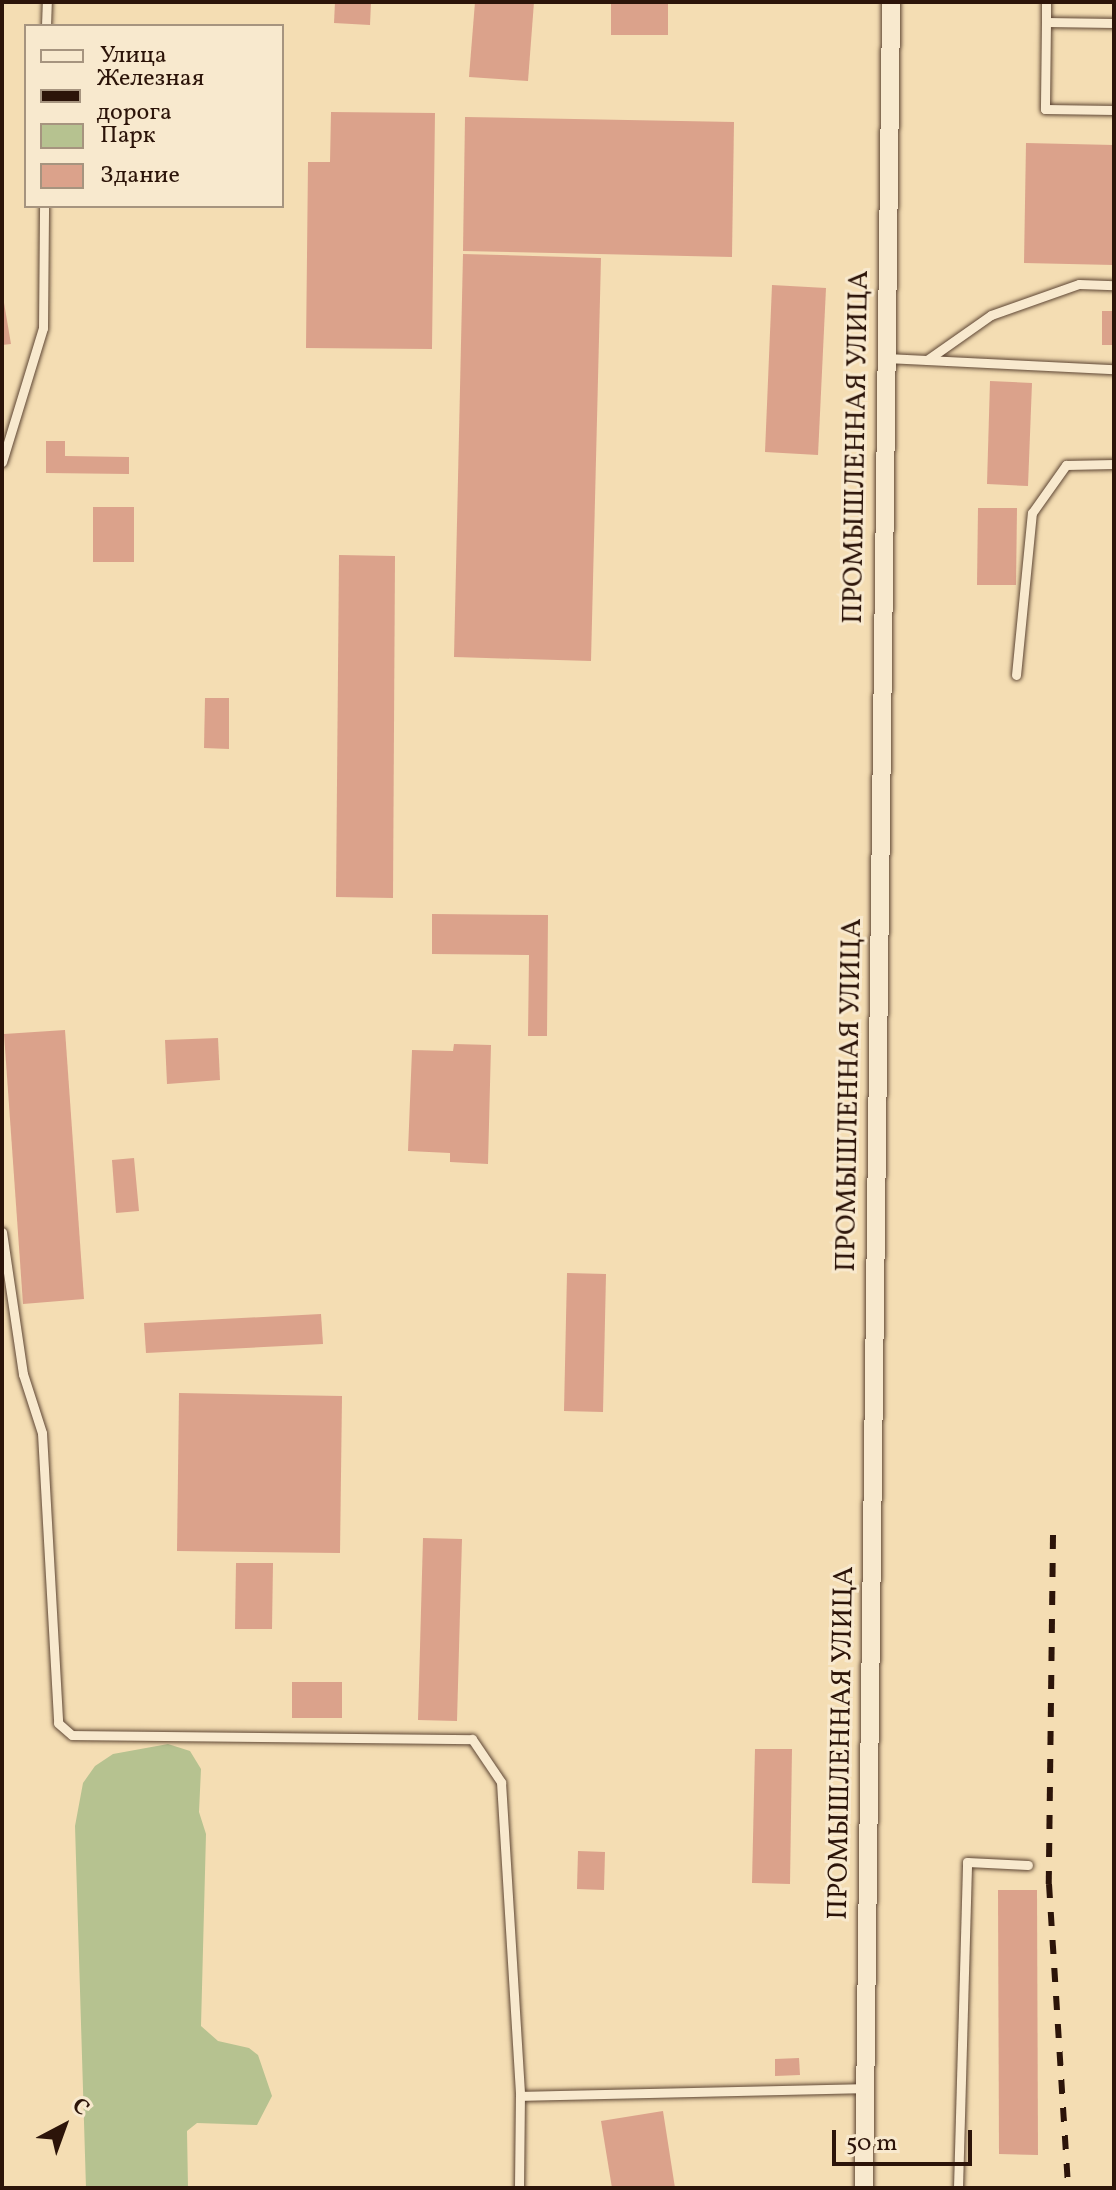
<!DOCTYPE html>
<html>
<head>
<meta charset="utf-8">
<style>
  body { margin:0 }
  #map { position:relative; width:1116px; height:2190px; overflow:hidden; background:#f4ddb3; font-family:Vollkorn,serif }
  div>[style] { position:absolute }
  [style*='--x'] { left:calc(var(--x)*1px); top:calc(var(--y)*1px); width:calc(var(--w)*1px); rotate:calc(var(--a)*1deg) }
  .green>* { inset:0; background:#b6c290 }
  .building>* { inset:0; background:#dba28b }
  .roads { filter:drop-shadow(0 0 2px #5e4634) drop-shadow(0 0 2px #5e4634) }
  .service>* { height:9px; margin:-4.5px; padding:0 4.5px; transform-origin:4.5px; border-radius:4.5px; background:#f8e9ce }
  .minor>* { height:18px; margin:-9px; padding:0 9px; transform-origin:9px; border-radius:9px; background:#f8e9ce }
  .rail>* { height:6px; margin-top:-3px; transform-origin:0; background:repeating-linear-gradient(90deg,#2c1409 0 14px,transparent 0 28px) }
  span { translate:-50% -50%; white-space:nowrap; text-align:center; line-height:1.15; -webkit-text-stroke:6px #f8e9ce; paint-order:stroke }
  .street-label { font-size:28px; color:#2c1409 }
  .frame { position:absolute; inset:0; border:4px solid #2c1409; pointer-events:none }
  .legend { position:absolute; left:24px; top:24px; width:260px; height:184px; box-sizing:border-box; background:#f8e9ce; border:2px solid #a6947f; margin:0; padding:10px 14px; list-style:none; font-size:24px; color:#2c1409 }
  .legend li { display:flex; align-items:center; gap:16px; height:40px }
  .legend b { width:40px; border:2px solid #a6947f }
  .north { position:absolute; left:24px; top:2086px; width:80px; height:80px; -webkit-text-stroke:6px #f8e9ce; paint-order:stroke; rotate:41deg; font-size:22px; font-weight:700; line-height:32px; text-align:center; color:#2c1409 }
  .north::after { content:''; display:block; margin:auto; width:28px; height:36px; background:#2c1409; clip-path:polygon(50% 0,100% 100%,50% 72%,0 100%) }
  .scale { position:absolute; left:832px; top:2130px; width:140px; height:36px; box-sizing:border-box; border:4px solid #2c1409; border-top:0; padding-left:10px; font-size:24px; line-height:28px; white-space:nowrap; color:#2c1409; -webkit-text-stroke:6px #f8e9ce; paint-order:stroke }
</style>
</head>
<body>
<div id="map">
  <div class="green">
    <i style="clip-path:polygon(168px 1744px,190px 1751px,201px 1769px,199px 1812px,206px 1834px,201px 2026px,218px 2041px,249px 2048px,258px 2055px,272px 2096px,257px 2125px,197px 2123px,187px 2131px,188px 2188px,86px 2188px,75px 1826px,83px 1783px,95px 1766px,113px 1754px)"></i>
  </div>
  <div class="building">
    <i style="clip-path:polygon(335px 2px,371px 2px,370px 25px,334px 23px)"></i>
    <i style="clip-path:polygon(475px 2px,534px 2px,528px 81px,469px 77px)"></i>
    <i style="clip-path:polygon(611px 2px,668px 2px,668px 35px,611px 35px)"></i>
    <i style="clip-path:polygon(331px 112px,435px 113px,432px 349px,306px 348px,308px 162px,330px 162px)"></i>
    <i style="clip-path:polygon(465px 117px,734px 122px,732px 257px,463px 251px)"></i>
    <i style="clip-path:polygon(1026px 143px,1114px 145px,1114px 265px,1024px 263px)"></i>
    <i style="clip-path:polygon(463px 254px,601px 258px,591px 661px,454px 657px)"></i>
    <i style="clip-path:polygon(772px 285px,826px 288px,818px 455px,765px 452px)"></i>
    <i style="clip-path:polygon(2px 291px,11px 344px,2px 345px)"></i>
    <i style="clip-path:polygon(1102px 311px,1114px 311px,1114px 345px,1102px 345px)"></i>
    <i style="clip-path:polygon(990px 381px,1032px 383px,1028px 486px,987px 484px)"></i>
    <i style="clip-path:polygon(46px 441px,65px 441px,65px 456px,129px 457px,129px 474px,46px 473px)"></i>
    <i style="clip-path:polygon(93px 507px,134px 507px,134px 562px,93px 562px)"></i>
    <i style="clip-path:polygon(978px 508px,1017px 508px,1016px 585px,977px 585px)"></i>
    <i style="clip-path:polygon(339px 555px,395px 556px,393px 898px,336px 897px)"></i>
    <i style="clip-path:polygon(205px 698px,229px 698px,229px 749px,204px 748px)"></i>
    <i style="clip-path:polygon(432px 914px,548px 915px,547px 1036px,528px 1036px,529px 955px,432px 954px)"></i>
    <i style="clip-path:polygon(65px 1030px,84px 1299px,23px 1304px,4px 1034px)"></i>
    <i style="clip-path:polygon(218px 1038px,220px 1080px,167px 1084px,165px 1040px)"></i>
    <i style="clip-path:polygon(454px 1044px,491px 1045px,488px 1164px,450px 1162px,450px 1153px,408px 1151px,412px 1050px,453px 1051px)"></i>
    <i style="clip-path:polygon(134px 1158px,139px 1211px,116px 1213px,112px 1160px)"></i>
    <i style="clip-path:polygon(567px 1273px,606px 1274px,603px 1412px,564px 1411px)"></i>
    <i style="clip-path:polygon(321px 1314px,323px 1344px,146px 1353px,144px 1323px)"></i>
    <i style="clip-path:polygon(179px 1393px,342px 1396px,340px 1553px,177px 1551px)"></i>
    <i style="clip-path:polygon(423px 1538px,462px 1539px,457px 1721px,418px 1720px)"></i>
    <i style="clip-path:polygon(236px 1563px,273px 1563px,272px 1629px,235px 1629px)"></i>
    <i style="clip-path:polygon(292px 1682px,342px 1682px,342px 1718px,292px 1718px)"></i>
    <i style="clip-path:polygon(755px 1749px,792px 1749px,790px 1884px,752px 1883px)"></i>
    <i style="clip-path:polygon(578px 1851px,605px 1852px,604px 1890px,577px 1889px)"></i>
    <i style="clip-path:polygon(998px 1890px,1037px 1890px,1038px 2155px,999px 2154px)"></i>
    <i style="clip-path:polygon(799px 2058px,800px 2075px,775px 2076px,775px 2059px)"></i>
    <i style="clip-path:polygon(663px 2111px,675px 2188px,612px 2188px,601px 2121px)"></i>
  </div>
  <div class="roads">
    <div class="service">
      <i style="--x:1046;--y:2;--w:20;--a:90"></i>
      <i style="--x:1114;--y:23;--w:68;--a:-179.2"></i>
      <i style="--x:1046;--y:22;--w:87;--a:90.7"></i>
      <i style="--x:1045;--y:109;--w:69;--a:0.8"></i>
      <i style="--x:46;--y:26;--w:24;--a:-88"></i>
      <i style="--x:886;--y:358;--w:228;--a:2.8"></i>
      <i style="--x:927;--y:360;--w:78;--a:-35.1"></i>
      <i style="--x:991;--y:315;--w:93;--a:-19.4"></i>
      <i style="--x:1079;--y:284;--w:35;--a:2"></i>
      <i style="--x:2;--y:462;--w:140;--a:-73"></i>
      <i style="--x:43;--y:328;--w:122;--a:-89.5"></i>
      <i style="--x:1016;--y:675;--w:163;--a:-84.4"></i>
      <i style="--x:1032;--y:513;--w:59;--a:-54.7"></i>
      <i style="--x:1066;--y:465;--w:48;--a:-1.2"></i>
      <i style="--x:2;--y:1232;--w:144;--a:81.6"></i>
      <i style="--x:23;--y:1374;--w:62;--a:72.1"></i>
      <i style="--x:42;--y:1433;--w:290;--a:86.8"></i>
      <i style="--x:58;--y:1723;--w:18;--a:41"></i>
      <i style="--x:72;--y:1735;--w:400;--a:0.6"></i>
      <i style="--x:472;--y:1739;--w:52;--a:56"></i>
      <i style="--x:501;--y:1782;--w:315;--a:86.5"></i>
      <i style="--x:519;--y:2188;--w:92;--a:-89.4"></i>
      <i style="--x:520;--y:2096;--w:346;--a:-1.3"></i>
      <i style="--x:958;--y:2188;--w:326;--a:-88.4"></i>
      <i style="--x:967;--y:1862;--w:61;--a:2.8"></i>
    </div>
    <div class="minor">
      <i style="--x:864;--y:2188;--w:2186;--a:-89.29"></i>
    </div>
  </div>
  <div class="rail">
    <i style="--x:1053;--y:1535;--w:349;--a:90.7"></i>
    <i style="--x:1049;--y:1884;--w:305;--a:86.4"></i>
  </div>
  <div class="street-label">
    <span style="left:857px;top:447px;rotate:-89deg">ПРОМЫШЛЕННАЯ УЛИЦА</span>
    <span style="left:850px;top:1095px;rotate:-89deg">ПРОМЫШЛЕННАЯ УЛИЦА</span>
    <span style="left:842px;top:1743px;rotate:-89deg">ПРОМЫШЛЕННАЯ УЛИЦА</span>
  </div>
  <div class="frame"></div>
  <ul class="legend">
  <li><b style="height:10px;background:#f8e9ce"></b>Улица</li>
  <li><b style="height:10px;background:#2c1409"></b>Железная дорога</li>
  <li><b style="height:22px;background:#b6c290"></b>Парк</li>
  <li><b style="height:22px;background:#dba28b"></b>Здание</li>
  </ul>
  <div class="north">С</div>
  <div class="scale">50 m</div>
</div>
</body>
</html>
